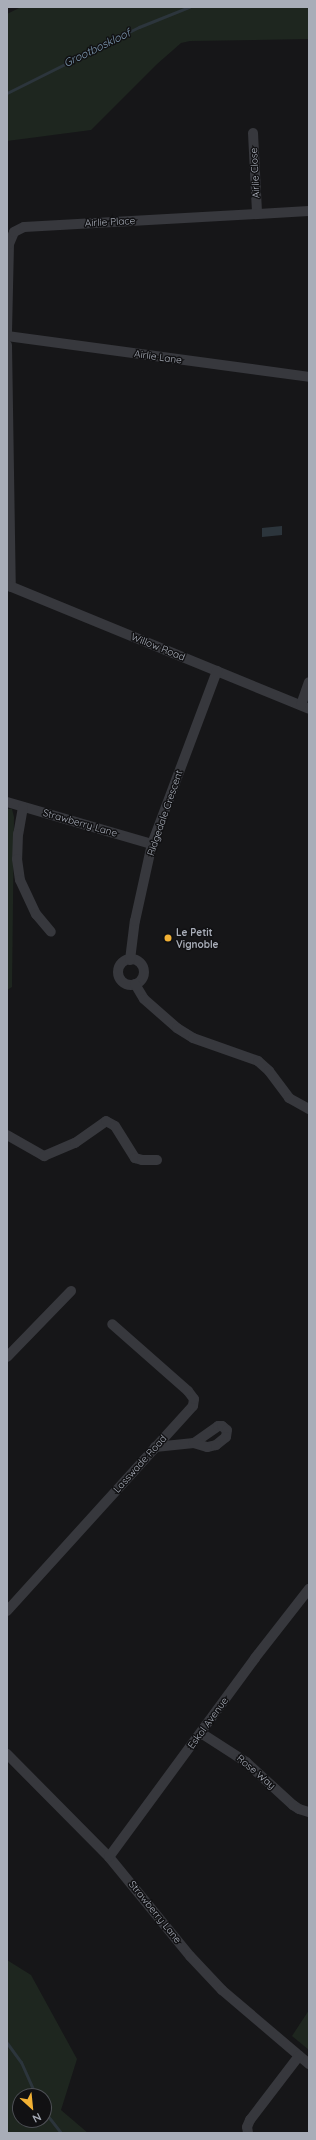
<!DOCTYPE html>
<html>
<head>
<meta charset="utf-8">
<style>
  body { margin:0 }
  #map { position:relative; width:316px; height:2140px; overflow:hidden; background:#161618; font-family:Quicksand,sans-serif }
  div>[style] { position:absolute }
  [style*='--x'] { left:calc(var(--x)*1px); top:calc(var(--y)*1px); width:calc(var(--w)*1px); rotate:calc(var(--a)*1deg) }
  .green>* { inset:0; background:#1e261f }
  .water>* { inset:0; background:#2c353c }
  .stream>* { height:3px; margin:-1.5px; padding:0 1.5px; transform-origin:1.5px; border-radius:1.5px; background:#2c353c }
  .minor>* { height:10px; margin:-5px; padding:0 5px; transform-origin:5px; border-radius:5px; background:#37383d }
  .minor>.ring { margin:-5px; padding:0; box-sizing:content-box; background:none; border:10px solid #37383d; border-radius:50% }
  .dots>* { width:11px; height:11px; translate:-50% -50%; box-sizing:border-box; border:2px solid #111113; border-radius:50% }
  span { translate:-50% -50%; white-space:nowrap; text-align:center; line-height:1.15; -webkit-text-stroke:3px #111113; paint-order:stroke }
  .street-label { font-size:10px; color:#a8adb8 }
  .poi-label { font-size:10px; color:#a8adb8; font-weight:700 }
  .left { translate:0 -50%; text-align:left }
  .water-label { font-size:11px; color:#7f9bb3; font-style:italic }
  .frame { position:absolute; inset:0; border:8px solid #a8adb8; pointer-events:none }
  .north { position:absolute; left:12px; top:2088px; width:40px; height:40px; box-sizing:border-box; background:#111113; border:1px solid #4d4f55; border-radius:50%; rotate:153deg; font-size:11px; font-weight:700; line-height:16px; text-align:center; color:#a8adb8 }
  .north::after { content:''; display:block; margin:auto; width:14px; height:18px; background:#f2b134; clip-path:polygon(50% 0,100% 100%,50% 72%,0 100%) }
</style>
</head>
<body>
<div id="map">
  <div class="green">
    <i style="clip-path:polygon(21px 7px,309px 7px,309px 39px,190px 41px,181px 43px,156px 65px,91px 130px,7px 141px,7px 14px)"></i>
    <i style="clip-path:polygon(7px 809px,12px 809px,14px 817px,12px 987px,7px 990px)"></i>
    <i style="clip-path:polygon(evenodd,7px 1960px,31px 1975px,77px 2059px,61px 2110px,88px 2133px,7px 2133px,7px 1960px,20px 2096px,44px 2096px,44px 2120px,20px 2120px,20px 2096px)"></i>
    <i style="clip-path:polygon(309px 2010px,309px 2050px,292px 2036px)"></i>
  </div>
  <div class="water">
    <i style="clip-path:polygon(282px 526px,282px 535px,262px 537px,262px 528px)"></i>
  </div>
  <div class="stream">
    <i style="--x:7;--y:93;--w:148;--a:-26.6"></i>
    <i style="--x:139;--y:27;--w:54;--a:-21.8"></i>
    <i style="--x:7;--y:2043;--w:24;--a:54"></i>
    <i style="--x:21;--y:2062;--w:37;--a:66"></i>
    <i style="--x:44;--y:2111;--w:28;--a:52"></i>
  </div>
  <div class="minor">
    <i style="--x:253;--y:133;--w:80;--a:87.1"></i>
    <i style="--x:7;--y:332;--w:88;--a:-88.7"></i>
    <i style="--x:9;--y:244;--w:13;--a:-67"></i>
    <i style="--x:14;--y:232;--w:11;--a:-27"></i>
    <i style="--x:24;--y:227;--w:285;--a:-3.2"></i>
    <i style="--x:7;--y:336;--w:305;--a:7.7"></i>
    <i style="--x:7;--y:345;--w:242;--a:89.1"></i>
    <i style="--x:7;--y:585;--w:326;--a:22.3"></i>
    <i style="--x:301;--y:705;--w:24;--a:-71"></i>
    <i style="--x:7;--y:802;--w:151;--a:16.2"></i>
    <i style="--x:23;--y:807;--w:27;--a:100"></i>
    <i style="--x:18;--y:834;--w:25;--a:92"></i>
    <i style="--x:17;--y:859;--w:21;--a:82"></i>
    <i style="--x:20;--y:880;--w:38;--a:65"></i>
    <i style="--x:36;--y:914;--w:23;--a:50"></i>
    <i class="ring" style="left:118px;top:959px;width:16px;height:16px"></i>
    <i style="--x:130;--y:960;--w:39;--a:-83"></i>
    <i style="--x:135;--y:921;--w:79;--a:-77.6"></i>
    <i style="--x:152;--y:844;--w:185;--a:-69.4"></i>
    <i style="--x:135;--y:984;--w:17;--a:59"></i>
    <i style="--x:144;--y:999;--w:44;--a:41.3"></i>
    <i style="--x:177;--y:1028;--w:19;--a:32"></i>
    <i style="--x:193;--y:1038;--w:69;--a:19.5"></i>
    <i style="--x:258;--y:1061;--w:15;--a:42"></i>
    <i style="--x:269;--y:1071;--w:34;--a:53"></i>
    <i style="--x:289;--y:1098;--w:23;--a:29"></i>
    <i style="--x:7;--y:1135;--w:43;--a:29.6"></i>
    <i style="--x:44;--y:1156;--w:34;--a:-23"></i>
    <i style="--x:75;--y:1143;--w:38;--a:-35"></i>
    <i style="--x:106;--y:1121;--w:10;--a:29"></i>
    <i style="--x:115;--y:1126;--w:38;--a:58"></i>
    <i style="--x:135;--y:1158;--w:7;--a:16"></i>
    <i style="--x:142;--y:1160;--w:15;--a:0"></i>
    <i style="--x:7;--y:1357;--w:92;--a:-45.9"></i>
    <i style="--x:155;--y:1447;--w:39;--a:-6"></i>
    <i style="--x:194;--y:1443;--w:29;--a:-35"></i>
    <i style="--x:218;--y:1426;--w:4;--a:0"></i>
    <i style="--x:222;--y:1426;--w:6;--a:39"></i>
    <i style="--x:227;--y:1430;--w:7;--a:98"></i>
    <i style="--x:226;--y:1437;--w:13;--a:141"></i>
    <i style="--x:216;--y:1445;--w:9;--a:167"></i>
    <i style="--x:207;--y:1447;--w:14;--a:-163"></i>
    <i style="--x:7;--y:1611;--w:277;--a:-47.8"></i>
    <i style="--x:193;--y:1406;--w:7;--a:-82"></i>
    <i style="--x:194;--y:1399;--w:10;--a:-127"></i>
    <i style="--x:188;--y:1391;--w:101;--a:-138.6"></i>
    <i style="--x:201;--y:1733;--w:54;--a:32.8"></i>
    <i style="--x:246;--y:1762;--w:64;--a:42.5"></i>
    <i style="--x:293;--y:1805;--w:7;--a:34"></i>
    <i style="--x:299;--y:1809;--w:10;--a:17"></i>
    <i style="--x:7;--y:1754;--w:145;--a:45.3"></i>
    <i style="--x:109;--y:1857;--w:128;--a:50.7"></i>
    <i style="--x:190;--y:1956;--w:47;--a:46.7"></i>
    <i style="--x:222;--y:1990;--w:114;--a:40.4"></i>
    <i style="--x:109;--y:1857;--w:247;--a:-53.7"></i>
    <i style="--x:255;--y:1658;--w:88;--a:-52"></i>
    <i style="--x:248;--y:2133;--w:6;--a:-99"></i>
    <i style="--x:247;--y:2127;--w:8;--a:-67"></i>
    <i style="--x:250;--y:2120;--w:81;--a:-52.6"></i>
  </div>
  <div class="dots">
    <i style="left:168px;top:938px;background:#f2b134"></i>
  </div>
  <div class="street-label">
    <span style="left:255px;top:173px;rotate:-93deg">Airlie Close</span>
    <span style="left:110px;top:222px;rotate:-3deg">Airlie Place</span>
    <span style="left:158px;top:357px;rotate:8deg">Airlie Lane</span>
    <span style="left:158px;top:647px;rotate:22deg">Willow Road</span>
    <span style="left:165px;top:813px;rotate:-71deg">Ridgedale Crescent</span>
    <span style="left:80px;top:823px;rotate:16deg">Strawberry Lane</span>
    <span style="left:140px;top:1464px;rotate:-48deg">Lasswade Road</span>
    <span style="left:208px;top:1723px;rotate:-54deg">Eskol Avenue</span>
    <span style="left:256px;top:1772px;rotate:40deg">Rose Way</span>
    <span style="left:155px;top:1912px;rotate:51deg">Strawberry Lane</span>
  </div>
  <div class="poi-label">
    <span class="left" style="left:176px;top:938px">Le Petit<br>Vignoble</span>
  </div>
  <div class="water-label">
    <span style="left:97px;top:48px;rotate:-26deg">Grootboskloof</span>
  </div>
  <div class="frame"></div>
  <div class="north">N</div>
</div>
</body>
</html>
